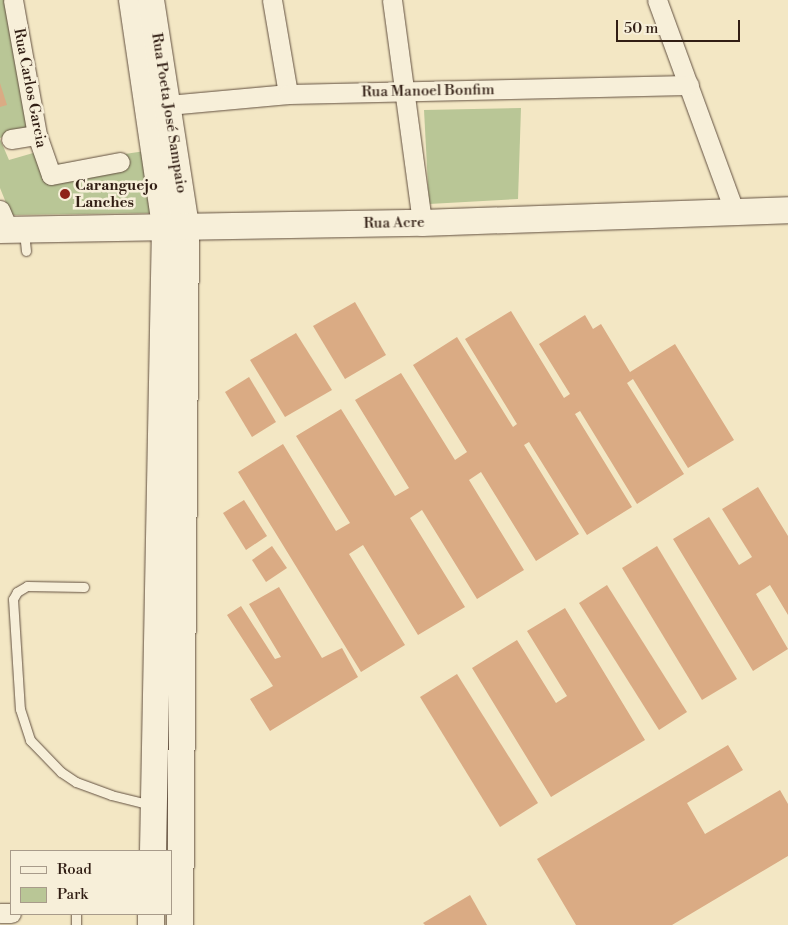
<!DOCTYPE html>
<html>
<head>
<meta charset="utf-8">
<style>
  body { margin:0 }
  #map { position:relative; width:788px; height:925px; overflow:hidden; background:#f3e7c4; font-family:"Libre Bodoni",serif }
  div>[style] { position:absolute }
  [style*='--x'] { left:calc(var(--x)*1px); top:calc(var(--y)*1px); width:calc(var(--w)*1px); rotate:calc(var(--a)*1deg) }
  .green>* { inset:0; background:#b9c696 }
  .building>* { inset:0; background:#daab84 }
  .roads { filter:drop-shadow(0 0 1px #625040) drop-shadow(0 0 1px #625040) }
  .lane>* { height:9px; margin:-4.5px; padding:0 4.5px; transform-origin:4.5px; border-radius:4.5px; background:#f7efd9 }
  .street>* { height:19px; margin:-9.5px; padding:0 9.5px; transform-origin:9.5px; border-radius:9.5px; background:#f7efd9 }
  .secondary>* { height:26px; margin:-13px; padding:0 13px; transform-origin:13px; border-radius:13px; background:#f7efd9 }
  .dots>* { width:14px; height:14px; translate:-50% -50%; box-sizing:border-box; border:2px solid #f7efd9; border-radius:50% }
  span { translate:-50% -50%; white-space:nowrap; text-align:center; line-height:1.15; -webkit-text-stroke:5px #f7efd9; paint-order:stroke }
  .street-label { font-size:15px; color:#311e14 }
  .poi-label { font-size:15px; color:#311e14; font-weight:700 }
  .left { translate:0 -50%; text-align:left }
  .legend { position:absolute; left:10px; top:850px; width:162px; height:65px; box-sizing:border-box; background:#f7efd9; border:1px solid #a89b8a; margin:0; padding:6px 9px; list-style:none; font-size:15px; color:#311e14 }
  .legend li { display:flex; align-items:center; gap:10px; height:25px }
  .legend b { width:25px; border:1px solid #a89b8a }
  .scale { position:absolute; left:616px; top:20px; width:124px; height:22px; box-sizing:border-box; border:2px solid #311e14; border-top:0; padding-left:6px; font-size:15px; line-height:18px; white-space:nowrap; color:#311e14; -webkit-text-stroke:4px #f7efd9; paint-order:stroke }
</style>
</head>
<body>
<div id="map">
  <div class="green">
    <i style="clip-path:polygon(0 0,8px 0,33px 127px,0 138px)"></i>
    <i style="clip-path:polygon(521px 108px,518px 199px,429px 204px,424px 110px)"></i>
    <i style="clip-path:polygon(0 139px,9px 160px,47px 149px,51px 165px,145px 151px,154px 213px,11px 215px,0 188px)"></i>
  </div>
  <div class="building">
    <i style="clip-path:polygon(0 83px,7px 105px,0 107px)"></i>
    <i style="clip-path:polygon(355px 302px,386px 355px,345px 379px,313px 326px)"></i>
    <i style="clip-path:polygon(511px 311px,564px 398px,570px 394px,539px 344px,585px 315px,593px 329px,601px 324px,630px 372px,675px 344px,734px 440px,688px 468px,633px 379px,627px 383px,684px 474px,637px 504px,580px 411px,575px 414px,632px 507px,587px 535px,529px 442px,524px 445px,579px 534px,536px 561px,481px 472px,469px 480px,524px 570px,477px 599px,422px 510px,410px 518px,465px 607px,418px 635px,363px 545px,349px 554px,405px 645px,361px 672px,238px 472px,283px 444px,336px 531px,350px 523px,296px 436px,341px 409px,395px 496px,409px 488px,355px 400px,401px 373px,455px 460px,467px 452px,413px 365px,457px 337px,513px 427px,517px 424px,465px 339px)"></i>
    <i style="clip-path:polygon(296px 333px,332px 390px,285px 417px,250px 360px)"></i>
    <i style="clip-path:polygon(249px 377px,276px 422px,252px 437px,225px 392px)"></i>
    <i style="clip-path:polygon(758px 487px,788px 536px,788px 615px,770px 585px,756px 594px,788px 649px,753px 671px,673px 539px,709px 517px,739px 565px,752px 557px,722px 509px)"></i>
    <i style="clip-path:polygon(244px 500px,267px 536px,246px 550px,223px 513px)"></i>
    <i style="clip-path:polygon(272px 546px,287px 568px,266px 582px,252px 560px)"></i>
    <i style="clip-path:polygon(657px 546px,737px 679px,702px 700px,622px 568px)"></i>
    <i style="clip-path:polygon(607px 585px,687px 712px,659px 730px,579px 603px)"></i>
    <i style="clip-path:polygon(279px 587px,322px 658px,342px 648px,358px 677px,270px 731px,250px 699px,273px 686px,227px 615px,241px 606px,275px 659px,281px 657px,249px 604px)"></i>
    <i style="clip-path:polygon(565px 608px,645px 740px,551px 797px,472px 668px,517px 640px,556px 703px,567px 696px,527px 631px)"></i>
    <i style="clip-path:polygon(457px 674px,538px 803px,500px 827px,420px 697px)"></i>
    <i style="clip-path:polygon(728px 745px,743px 770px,687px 803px,705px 834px,780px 790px,788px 804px,788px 856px,672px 925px,576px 925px,537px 859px)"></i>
    <i style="clip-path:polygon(470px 895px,487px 925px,425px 925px,423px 923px)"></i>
  </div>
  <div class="roads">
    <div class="lane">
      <i style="--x:24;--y:232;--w:19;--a:84"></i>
      <i style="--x:84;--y:587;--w:57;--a:-179"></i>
      <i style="--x:27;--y:586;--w:12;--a:149"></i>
      <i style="--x:17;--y:592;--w:8;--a:120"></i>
      <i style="--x:13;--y:599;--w:110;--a:86.4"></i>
      <i style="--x:20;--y:709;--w:33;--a:72"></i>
      <i style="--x:30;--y:740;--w:45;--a:45.9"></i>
      <i style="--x:61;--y:772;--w:18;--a:34"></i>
      <i style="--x:76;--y:782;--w:37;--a:20"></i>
      <i style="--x:111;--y:795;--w:41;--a:14"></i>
      <i style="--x:76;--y:914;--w:11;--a:90"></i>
    </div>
    <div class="street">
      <i style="--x:13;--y:0;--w:137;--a:79.9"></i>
      <i style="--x:37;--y:135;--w:42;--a:70.7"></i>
      <i style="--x:51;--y:175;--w:70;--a:-10.7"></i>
      <i style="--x:272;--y:0;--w:95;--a:80.3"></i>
      <i style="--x:392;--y:0;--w:225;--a:82.3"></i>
      <i style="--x:657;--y:0;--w:227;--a:69.9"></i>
      <i style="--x:168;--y:105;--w:121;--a:-5.2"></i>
      <i style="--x:288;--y:94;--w:401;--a:-1.3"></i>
      <i style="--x:11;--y:139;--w:26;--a:-9"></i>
      <i style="--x:0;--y:210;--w:23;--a:67"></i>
      <i style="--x:0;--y:913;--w:11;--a:0"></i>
    </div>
    <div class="secondary">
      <i style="--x:132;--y:0;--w:228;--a:81.7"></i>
      <i style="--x:165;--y:226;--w:625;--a:91.1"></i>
      <i style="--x:151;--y:0;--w:229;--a:81.2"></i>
      <i style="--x:186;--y:226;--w:699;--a:90.49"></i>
      <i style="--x:0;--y:230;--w:422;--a:-1"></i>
      <i style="--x:422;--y:223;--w:366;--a:-2"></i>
      <i style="--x:151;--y:925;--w:11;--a:-90"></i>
    </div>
  </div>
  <div class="dots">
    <i style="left:65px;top:194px;background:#8f2418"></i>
  </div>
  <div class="street-label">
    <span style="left:30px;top:88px;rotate:79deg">Rua Carlos Garcia</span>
    <span style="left:428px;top:91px;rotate:-1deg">Rua Manoel Bonfim</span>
    <span style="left:169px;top:113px;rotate:81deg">Rua Poeta José Sampaio</span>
    <span style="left:394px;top:223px;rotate:-1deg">Rua Acre</span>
  </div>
  <div class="poi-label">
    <span class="left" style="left:75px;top:194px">Caranguejo<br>Lanches</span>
  </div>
  <ul class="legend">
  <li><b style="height:6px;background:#f7efd9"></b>Road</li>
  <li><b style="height:14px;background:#b9c696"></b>Park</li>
  </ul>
  <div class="scale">50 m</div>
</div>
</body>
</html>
